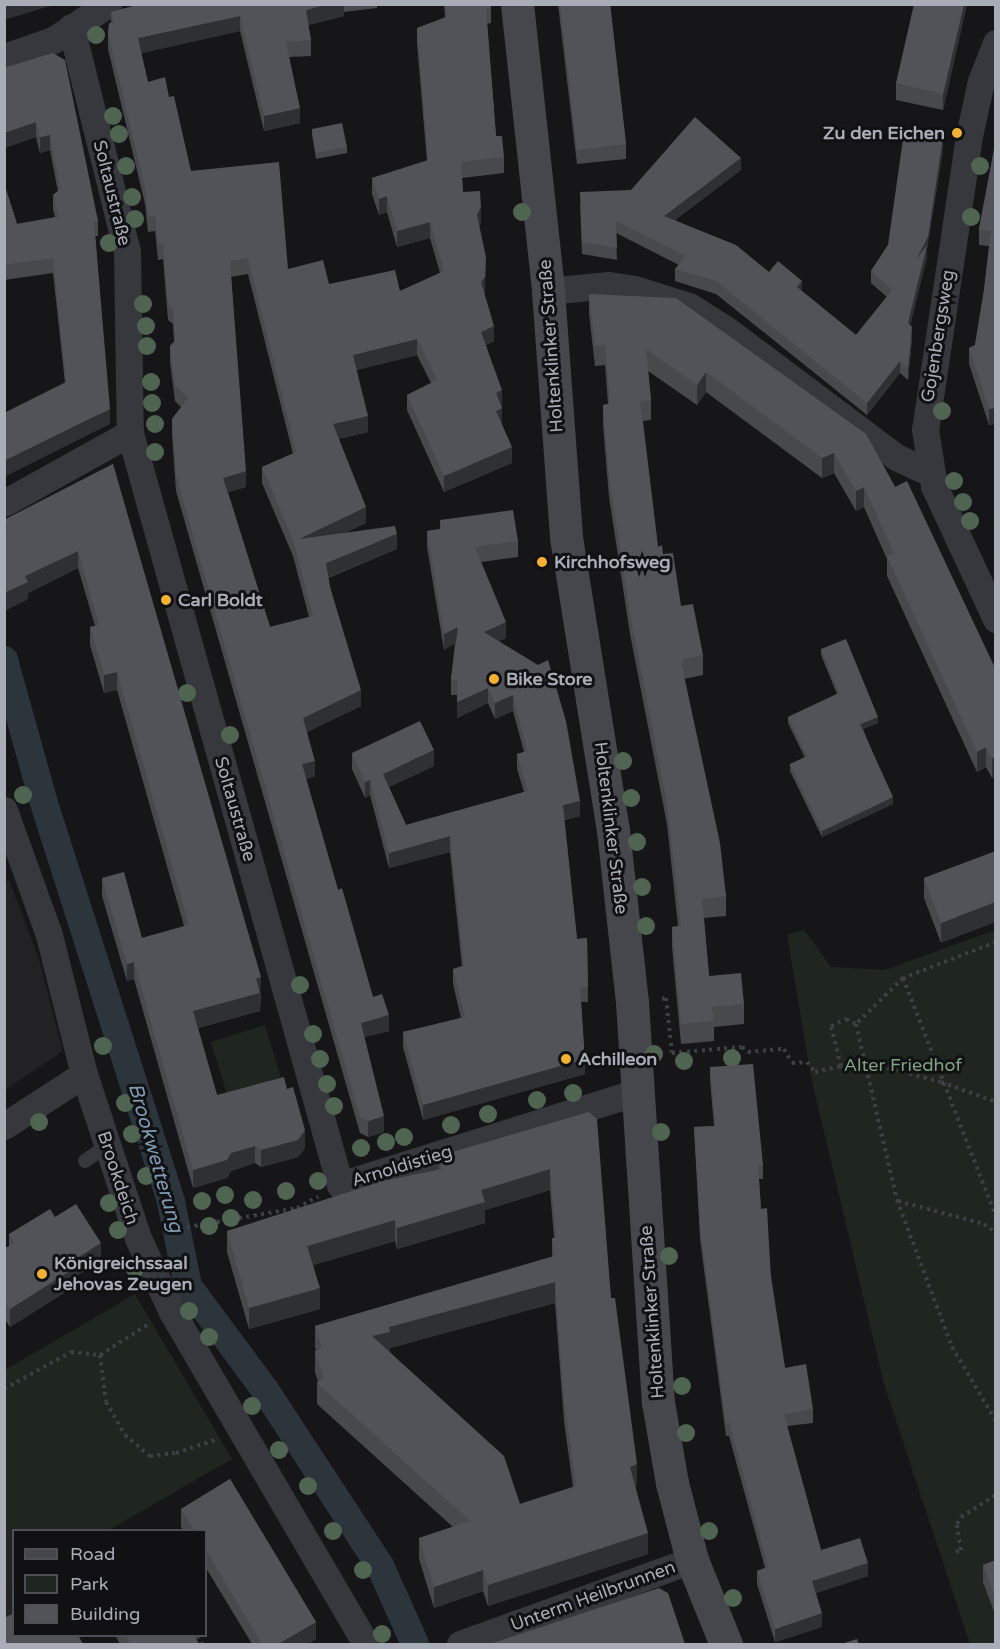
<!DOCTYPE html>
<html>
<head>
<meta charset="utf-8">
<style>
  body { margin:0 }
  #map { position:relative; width:1000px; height:1649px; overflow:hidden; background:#161618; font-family:"Varela Round",sans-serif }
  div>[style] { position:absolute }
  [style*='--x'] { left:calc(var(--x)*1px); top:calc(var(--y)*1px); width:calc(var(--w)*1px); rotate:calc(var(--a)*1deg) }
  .built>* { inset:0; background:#222225 }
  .green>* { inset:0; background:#1e261f }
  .canal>* { height:28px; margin:-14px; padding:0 14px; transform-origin:14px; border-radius:14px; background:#2c353c }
  .path>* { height:4px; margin-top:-2px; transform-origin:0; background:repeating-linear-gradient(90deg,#3d3f44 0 3px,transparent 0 7.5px) }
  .service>* { height:14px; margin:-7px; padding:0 7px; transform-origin:7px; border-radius:7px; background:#37383d }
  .minor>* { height:27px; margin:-13.5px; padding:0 13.5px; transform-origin:13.5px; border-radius:13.5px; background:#37383d }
  .secondary>* { height:33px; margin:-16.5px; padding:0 16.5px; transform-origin:16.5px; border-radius:16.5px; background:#45474d }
  .trees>* { width:18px; height:18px; margin:-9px; border-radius:50%; background:#506452 }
  .wall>* { inset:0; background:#47494d }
  .shaded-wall>* { inset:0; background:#2f3033 }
  .building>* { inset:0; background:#525359 }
  .dots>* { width:16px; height:16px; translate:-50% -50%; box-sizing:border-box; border:3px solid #111113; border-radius:50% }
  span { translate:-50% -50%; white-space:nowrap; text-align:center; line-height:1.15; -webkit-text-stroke:6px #111113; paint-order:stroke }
  .poi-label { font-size:18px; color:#a8adb8; font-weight:700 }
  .right { translate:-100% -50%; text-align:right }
  .left { translate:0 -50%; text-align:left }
  .street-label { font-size:18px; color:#a8adb8 }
  .park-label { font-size:18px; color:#7fa381 }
  .water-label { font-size:20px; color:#7f9bb3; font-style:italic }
  .frame { position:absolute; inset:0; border:6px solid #a8adb8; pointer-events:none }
  .legend { position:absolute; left:12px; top:1529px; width:195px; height:108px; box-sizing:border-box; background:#111113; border:2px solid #4d4f55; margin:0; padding:8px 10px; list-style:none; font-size:18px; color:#a8adb8 }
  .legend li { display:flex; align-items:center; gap:12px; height:30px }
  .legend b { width:30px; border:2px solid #4d4f55 }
</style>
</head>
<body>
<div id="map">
  <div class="built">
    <i style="clip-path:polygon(9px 880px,39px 959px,63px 1051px,5px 1090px,4px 883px)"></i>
    <i style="clip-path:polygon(13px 1586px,14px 1636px,5px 1644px,4px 1592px)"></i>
  </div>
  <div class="green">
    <i style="clip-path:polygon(804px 930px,831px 967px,885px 970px,995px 930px,995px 1644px,970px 1644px,884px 1384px,811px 1077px,787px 935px)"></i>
    <i style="clip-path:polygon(265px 1025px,281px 1078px,227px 1094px,211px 1042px)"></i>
    <i style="clip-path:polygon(135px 1294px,232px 1459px,109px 1530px,14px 1530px,13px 1586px,5px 1592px,5px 1370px)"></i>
  </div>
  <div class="canal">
    <i style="--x:4;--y:660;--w:145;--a:74.4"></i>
    <i style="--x:43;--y:800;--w:422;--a:72.3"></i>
    <i style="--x:171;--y:1202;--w:86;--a:78.6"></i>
    <i style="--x:188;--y:1286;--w:129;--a:53.5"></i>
    <i style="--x:265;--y:1390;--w:210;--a:56.8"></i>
    <i style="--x:380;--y:1566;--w:85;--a:65.8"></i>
  </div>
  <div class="path">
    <i style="--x:996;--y:942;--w:100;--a:158.8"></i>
    <i style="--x:903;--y:978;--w:66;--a:135.6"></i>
    <i style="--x:856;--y:1024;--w:181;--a:76.9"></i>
    <i style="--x:897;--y:1200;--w:157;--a:69.5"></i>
    <i style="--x:952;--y:1347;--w:86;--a:59.3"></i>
    <i style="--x:903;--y:978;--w:256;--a:68.7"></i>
    <i style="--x:662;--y:999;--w:4;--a:-14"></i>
    <i style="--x:666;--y:998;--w:55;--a:83.8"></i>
    <i style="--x:672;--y:1053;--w:70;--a:-4.9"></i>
    <i style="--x:742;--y:1047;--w:8;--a:40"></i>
    <i style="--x:748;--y:1052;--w:36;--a:-5"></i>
    <i style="--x:784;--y:1049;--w:16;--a:60"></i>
    <i style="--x:792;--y:1063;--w:15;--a:-4"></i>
    <i style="--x:807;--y:1062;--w:13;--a:51"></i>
    <i style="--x:815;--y:1072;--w:27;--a:-13"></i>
    <i style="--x:841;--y:1066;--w:6;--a:51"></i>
    <i style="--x:845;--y:1071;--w:29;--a:-14"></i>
    <i style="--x:873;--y:1064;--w:70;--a:14.8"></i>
    <i style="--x:941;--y:1082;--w:59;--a:20"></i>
    <i style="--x:841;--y:1066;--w:41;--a:-104"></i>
    <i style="--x:831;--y:1026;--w:17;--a:-25"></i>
    <i style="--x:846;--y:1019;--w:11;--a:27"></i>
    <i style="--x:898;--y:1201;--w:89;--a:15"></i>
    <i style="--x:984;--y:1224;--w:15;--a:37"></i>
    <i style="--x:165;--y:1231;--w:134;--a:-9.9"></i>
    <i style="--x:297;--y:1208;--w:24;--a:-28"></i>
    <i style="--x:147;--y:1325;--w:56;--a:147.4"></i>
    <i style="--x:100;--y:1355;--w:47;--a:82.7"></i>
    <i style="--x:106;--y:1402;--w:38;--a:60"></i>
    <i style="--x:125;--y:1435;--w:33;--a:40"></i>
    <i style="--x:150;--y:1456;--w:26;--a:-7"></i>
    <i style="--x:176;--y:1453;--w:41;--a:-18.4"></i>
    <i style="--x:4;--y:1389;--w:77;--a:-28.9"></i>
    <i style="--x:71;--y:1352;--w:29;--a:6"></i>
    <i style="--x:956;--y:1552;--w:5;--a:-22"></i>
    <i style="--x:961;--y:1550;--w:26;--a:-99"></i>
    <i style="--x:957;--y:1524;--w:8;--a:-60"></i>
    <i style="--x:961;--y:1517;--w:41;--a:-32.2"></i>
    <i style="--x:197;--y:1636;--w:9;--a:58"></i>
  </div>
  <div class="service">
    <i style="--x:85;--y:1161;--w:28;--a:-35"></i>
  </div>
  <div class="minor">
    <i style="--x:71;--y:27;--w:231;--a:76"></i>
    <i style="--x:127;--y:251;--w:182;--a:89.1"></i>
    <i style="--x:130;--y:433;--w:781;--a:74.4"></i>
    <i style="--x:340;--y:1185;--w:310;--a:-17.4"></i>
    <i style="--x:996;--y:43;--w:41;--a:111.5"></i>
    <i style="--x:981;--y:81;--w:56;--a:102.3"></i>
    <i style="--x:969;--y:136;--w:296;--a:98.5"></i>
    <i style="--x:925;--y:429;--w:58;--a:81"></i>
    <i style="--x:934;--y:486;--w:147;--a:65"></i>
    <i style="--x:4;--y:57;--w:52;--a:-19.1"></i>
    <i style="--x:53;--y:40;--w:66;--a:-33.2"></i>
    <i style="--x:548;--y:291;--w:61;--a:-5.6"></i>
    <i style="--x:609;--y:285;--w:25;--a:9"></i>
    <i style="--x:634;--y:289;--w:58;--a:17.2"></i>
    <i style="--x:689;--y:306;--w:45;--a:32.3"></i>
    <i style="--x:727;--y:330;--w:211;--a:36.9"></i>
    <i style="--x:896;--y:457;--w:38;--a:25"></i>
    <i style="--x:4;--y:503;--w:144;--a:-29.1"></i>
    <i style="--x:4;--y:810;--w:133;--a:70.2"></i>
    <i style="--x:49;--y:935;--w:143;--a:75.9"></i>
    <i style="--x:84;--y:1074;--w:173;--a:71.8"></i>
    <i style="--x:138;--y:1238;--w:81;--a:65.3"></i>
    <i style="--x:172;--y:1312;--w:385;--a:59.7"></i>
    <i style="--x:4;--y:1126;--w:95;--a:-33"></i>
    <i style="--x:460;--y:1644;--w:247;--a:-19.9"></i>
  </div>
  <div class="secondary">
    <i style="--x:517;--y:4;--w:289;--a:83.8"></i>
    <i style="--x:548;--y:291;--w:247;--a:85.8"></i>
    <i style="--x:566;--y:537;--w:297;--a:80.9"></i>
    <i style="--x:613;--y:830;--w:173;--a:83.7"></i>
    <i style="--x:632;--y:1002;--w:401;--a:86.3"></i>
    <i style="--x:658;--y:1402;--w:82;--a:80.2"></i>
    <i style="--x:672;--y:1483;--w:80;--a:75.4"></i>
    <i style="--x:692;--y:1560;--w:91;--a:68"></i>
  </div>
  <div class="trees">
    <i style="left:96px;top:35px"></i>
    <i style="left:113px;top:116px"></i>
    <i style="left:119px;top:134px"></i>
    <i style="left:126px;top:166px"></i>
    <i style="left:980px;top:166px"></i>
    <i style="left:132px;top:197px"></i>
    <i style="left:522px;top:212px"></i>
    <i style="left:971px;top:217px"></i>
    <i style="left:135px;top:219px"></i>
    <i style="left:109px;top:243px"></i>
    <i style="left:143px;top:304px"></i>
    <i style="left:146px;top:326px"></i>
    <i style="left:147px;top:346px"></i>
    <i style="left:151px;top:382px"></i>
    <i style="left:152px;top:403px"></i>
    <i style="left:942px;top:411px"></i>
    <i style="left:155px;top:424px"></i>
    <i style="left:155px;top:452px"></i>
    <i style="left:954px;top:481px"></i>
    <i style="left:963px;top:502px"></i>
    <i style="left:970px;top:521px"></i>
    <i style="left:187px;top:693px"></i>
    <i style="left:230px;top:735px"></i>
    <i style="left:623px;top:761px"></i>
    <i style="left:23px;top:795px"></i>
    <i style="left:631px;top:798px"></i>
    <i style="left:637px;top:842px"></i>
    <i style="left:642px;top:887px"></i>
    <i style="left:646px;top:926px"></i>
    <i style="left:300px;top:985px"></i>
    <i style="left:313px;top:1034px"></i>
    <i style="left:103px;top:1046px"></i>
    <i style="left:654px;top:1054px"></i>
    <i style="left:732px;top:1058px"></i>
    <i style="left:320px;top:1059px"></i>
    <i style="left:684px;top:1061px"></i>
    <i style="left:327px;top:1084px"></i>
    <i style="left:573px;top:1093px"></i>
    <i style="left:537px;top:1100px"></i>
    <i style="left:125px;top:1103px"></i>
    <i style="left:334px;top:1106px"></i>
    <i style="left:488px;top:1114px"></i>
    <i style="left:39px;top:1122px"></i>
    <i style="left:451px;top:1125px"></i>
    <i style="left:661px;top:1132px"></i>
    <i style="left:132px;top:1134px"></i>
    <i style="left:404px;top:1137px"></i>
    <i style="left:386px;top:1142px"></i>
    <i style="left:361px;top:1148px"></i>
    <i style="left:146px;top:1176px"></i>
    <i style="left:318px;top:1181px"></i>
    <i style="left:286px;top:1191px"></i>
    <i style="left:225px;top:1195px"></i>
    <i style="left:253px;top:1200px"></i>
    <i style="left:202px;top:1201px"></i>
    <i style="left:109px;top:1203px"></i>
    <i style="left:231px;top:1218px"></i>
    <i style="left:209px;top:1226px"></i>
    <i style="left:118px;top:1230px"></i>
    <i style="left:669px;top:1256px"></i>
    <i style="left:135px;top:1269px"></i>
    <i style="left:189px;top:1311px"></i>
    <i style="left:209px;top:1337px"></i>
    <i style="left:682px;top:1386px"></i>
    <i style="left:252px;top:1406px"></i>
    <i style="left:686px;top:1433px"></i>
    <i style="left:279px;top:1450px"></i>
    <i style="left:308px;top:1486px"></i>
    <i style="left:333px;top:1531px"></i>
    <i style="left:709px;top:1531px"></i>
    <i style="left:363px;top:1570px"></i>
    <i style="left:733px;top:1598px"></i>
    <i style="left:382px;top:1634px"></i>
  </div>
  <div class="wall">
    <i style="clip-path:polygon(evenodd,141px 4px,377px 4px,377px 8px,344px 12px,344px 16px,308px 25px,311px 40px,311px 56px,289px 57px,300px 123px,264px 131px,240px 31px,141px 53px,148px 82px,169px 97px,191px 171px,288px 269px,329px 284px,400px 291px,440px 273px,430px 238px,397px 247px,387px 212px,379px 215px,372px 194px,372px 178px,427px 161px,417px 44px,417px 28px,445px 18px,444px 4px,491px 4px,491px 23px,487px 24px,496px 136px,504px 157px,504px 173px,462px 178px,463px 192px,481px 223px,479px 226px,485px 293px,484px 294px,494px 341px,486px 345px,502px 406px,502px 424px,512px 463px,444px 492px,407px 410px,407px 395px,431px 383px,417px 355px,356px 370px,368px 432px,338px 439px,366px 523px,345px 533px,397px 549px,328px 578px,330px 587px,361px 706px,307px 732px,315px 776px,306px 779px,338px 890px,373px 997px,389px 1031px,364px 1037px,384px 1132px,368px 1137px,360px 1133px,176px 491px,172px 435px,172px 419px,181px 407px,175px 401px,170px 362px,170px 346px,174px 342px,173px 324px,168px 320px,163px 259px,158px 260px,155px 231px,148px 232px,145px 204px,108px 49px,108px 33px,111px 23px,111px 12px,141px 4px,248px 274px,293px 454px,262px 467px,262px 483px,293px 556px,309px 617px,270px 627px,228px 492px,246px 487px,231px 277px,248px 274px)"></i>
    <i style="clip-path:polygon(558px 4px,610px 4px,626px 144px,626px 159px,577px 164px)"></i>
    <i style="clip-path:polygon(967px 4px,943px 110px,896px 100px,896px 83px)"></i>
    <i style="clip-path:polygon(53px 53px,98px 221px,98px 236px,95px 236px,110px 424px,65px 383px,53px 273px,4px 280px,4px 183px,17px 224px,55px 217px,53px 210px,53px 195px,58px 192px,50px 150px,40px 153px,36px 137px,4px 148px,4px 68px)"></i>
    <i style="clip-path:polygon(312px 129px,347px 147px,347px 153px,316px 159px,312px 135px)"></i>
    <i style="clip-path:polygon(996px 139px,996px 427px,995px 424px,989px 425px,969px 364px,969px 348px,975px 345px,984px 290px,989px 246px,979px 245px,979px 229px)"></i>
    <i style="clip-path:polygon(943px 149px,927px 249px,927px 257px,910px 325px,912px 339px,908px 380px,900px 373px,867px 415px,716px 294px,675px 281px,675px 269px,679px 265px,616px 233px,617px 260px,582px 254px,580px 204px,631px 190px,741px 170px,675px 220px,769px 272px,802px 291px,856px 335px,887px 297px,871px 283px,871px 271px,888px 245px)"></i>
    <i style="clip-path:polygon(589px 294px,866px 434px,996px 670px,992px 778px,986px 767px,977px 772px,887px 576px,887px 559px,864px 507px,856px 511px,834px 473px,822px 478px,706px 392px,697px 405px,648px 371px,651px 400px,651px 420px,643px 421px,658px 547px,663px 554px,681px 606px,703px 655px,703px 675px,684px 679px,726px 896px,726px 916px,704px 918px,709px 976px,744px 1004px,744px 1024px,714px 1027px,714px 1041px,681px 1044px,672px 947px,672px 927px,678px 926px,667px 824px,630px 634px,609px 497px,603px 425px,603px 405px,608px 404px,605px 365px,595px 366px,589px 314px)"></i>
    <i style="clip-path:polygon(113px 464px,261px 995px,260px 1011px,198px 1028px,217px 1095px,305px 1148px,298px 1157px,261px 1167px,255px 1163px,231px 1171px,227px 1178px,193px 1188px,134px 979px,127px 981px,102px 896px,102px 878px,142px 938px,184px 926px,117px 690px,104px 693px,90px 645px,90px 627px,95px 626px,78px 568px,28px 593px,28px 599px,4px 611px,4px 520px)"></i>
    <i style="clip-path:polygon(440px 520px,518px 541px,518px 557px,481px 562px,506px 638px,499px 641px,580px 816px,564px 820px,577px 939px,587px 938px,588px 1002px,581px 1002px,585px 1074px,423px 1120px,403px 1047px,403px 1032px,461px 1018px,453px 984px,453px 969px,462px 966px,450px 852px,389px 868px,370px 795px,365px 798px,352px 769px,352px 753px,434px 766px,389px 787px,406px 825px,524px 792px,517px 769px,517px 754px,524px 752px,513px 711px,495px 719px,488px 703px,457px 718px,457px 695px,451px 695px,451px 679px,455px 643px,444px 650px,427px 547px,427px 531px,440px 529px)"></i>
    <i style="clip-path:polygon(821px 649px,878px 723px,863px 729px,893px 804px,822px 837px,790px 771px,790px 764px,805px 758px,788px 723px,788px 717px,837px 694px,821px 655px)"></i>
    <i style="clip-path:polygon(996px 851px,941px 943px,924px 898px,924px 878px)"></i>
    <i style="clip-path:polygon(710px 1067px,763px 1165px,763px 1179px,759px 1179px,761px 1209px,785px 1368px,813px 1409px,813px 1423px,787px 1426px,821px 1550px,868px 1576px,816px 1593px,822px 1627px,775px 1642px,757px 1584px,757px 1571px,765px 1568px,729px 1436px,726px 1436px,700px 1239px,694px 1127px,714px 1126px,710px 1080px)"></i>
    <i style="clip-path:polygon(evenodd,589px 1112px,611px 1298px,637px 1485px,635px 1486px,648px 1554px,488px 1606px,483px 1591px,434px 1608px,419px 1559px,419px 1538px,453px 1527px,317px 1404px,317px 1383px,318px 1382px,315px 1372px,315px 1351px,316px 1351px,315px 1347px,315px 1326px,552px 1257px,552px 1238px,554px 1238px,550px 1190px,485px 1210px,485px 1223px,397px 1249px,395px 1241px,313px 1265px,320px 1309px,249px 1329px,227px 1252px,227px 1231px,439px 1169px,439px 1156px,589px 1112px,555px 1303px,564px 1421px,573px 1487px,520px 1504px,390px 1352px,390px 1348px,555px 1303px)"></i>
    <i style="clip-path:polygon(55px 1217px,101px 1260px,70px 1280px,70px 1289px,10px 1327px,4px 1318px,4px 1249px,9px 1246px,9px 1234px)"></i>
    <i style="clip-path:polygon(230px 1479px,316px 1622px,316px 1639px,307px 1644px,252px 1644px,206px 1568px,206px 1530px,183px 1530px,181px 1527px,181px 1509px)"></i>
    <i style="clip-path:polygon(996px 1560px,996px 1617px,983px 1582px,983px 1565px)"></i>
    <i style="clip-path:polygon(115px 1635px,194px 1635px,199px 1644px,120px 1644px)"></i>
  </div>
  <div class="shaded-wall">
    <i style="clip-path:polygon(6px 4px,50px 4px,50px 6px,4px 20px,4px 5px)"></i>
    <i style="clip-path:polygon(328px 4px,344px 4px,344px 16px,306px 25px,306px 10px)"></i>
    <i style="clip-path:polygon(964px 4px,967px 4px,943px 110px,943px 94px)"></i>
    <i style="clip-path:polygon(240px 16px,240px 31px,138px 54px,138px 38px)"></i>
    <i style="clip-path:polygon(300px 108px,300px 123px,264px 131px,264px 116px)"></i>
    <i style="clip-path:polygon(36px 122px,36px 137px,4px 148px,4px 133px)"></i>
    <i style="clip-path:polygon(50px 135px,50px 150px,40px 153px,40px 137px)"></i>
    <i style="clip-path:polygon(943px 137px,943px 149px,927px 249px,927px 257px,908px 335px,908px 323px,916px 260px)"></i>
    <i style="clip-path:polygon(741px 158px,741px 170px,664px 228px,664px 216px)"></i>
    <i style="clip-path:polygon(387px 196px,387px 212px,379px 215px,379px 199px)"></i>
    <i style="clip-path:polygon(481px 207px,481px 223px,477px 230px,477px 215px)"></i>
    <i style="clip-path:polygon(430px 222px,430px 238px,397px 247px,397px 231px)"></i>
    <i style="clip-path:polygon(486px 257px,485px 293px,481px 298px,481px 282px)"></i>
    <i style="clip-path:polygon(802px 281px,802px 293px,797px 287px)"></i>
    <i style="clip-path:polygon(494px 326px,494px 341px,481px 347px,481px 332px)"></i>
    <i style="clip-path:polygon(912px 327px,912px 339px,908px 380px,908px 368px)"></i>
    <i style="clip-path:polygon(417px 339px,417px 355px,353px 371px,353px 355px)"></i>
    <i style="clip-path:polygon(900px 361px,900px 373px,867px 415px,867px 403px)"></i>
    <i style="clip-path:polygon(706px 372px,706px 392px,697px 405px,697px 385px)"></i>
    <i style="clip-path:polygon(502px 390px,502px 406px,496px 409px,496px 393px)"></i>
    <i style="clip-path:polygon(502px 408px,502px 424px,496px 426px,496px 411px)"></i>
    <i style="clip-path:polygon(995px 408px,995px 424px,989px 425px,989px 409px)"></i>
    <i style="clip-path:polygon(110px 409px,110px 424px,4px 477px,4px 461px)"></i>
    <i style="clip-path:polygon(368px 416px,368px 432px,333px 440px,333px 424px)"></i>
    <i style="clip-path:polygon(512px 447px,512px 463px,444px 492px,444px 476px)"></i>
    <i style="clip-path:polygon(834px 453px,834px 473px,822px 478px,822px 458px)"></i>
    <i style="clip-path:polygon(246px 471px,246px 487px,223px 494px,223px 478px)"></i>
    <i style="clip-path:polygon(864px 487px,864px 507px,856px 511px,856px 491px)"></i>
    <i style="clip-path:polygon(366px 507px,366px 523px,299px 555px,299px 539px)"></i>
    <i style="clip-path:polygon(397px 534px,397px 549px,326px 578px,326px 563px)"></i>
    <i style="clip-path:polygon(78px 551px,78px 568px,28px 593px,28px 599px,4px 611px,4px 593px,25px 576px)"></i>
    <i style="clip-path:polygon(506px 622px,506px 638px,484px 648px,484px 632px)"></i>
    <i style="clip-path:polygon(458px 627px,458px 642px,444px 650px,444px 634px)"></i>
    <i style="clip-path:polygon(117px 672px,117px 690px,104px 693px,104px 675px)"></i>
    <i style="clip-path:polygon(488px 688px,488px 703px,457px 718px,457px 702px)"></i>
    <i style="clip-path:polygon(361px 690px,361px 706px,303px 734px,303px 718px)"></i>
    <i style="clip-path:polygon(513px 695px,513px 711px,495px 719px,495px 703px)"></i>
    <i style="clip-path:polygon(878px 717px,878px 723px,860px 730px,860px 724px)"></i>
    <i style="clip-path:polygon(986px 747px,986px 767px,977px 772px,977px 752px)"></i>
    <i style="clip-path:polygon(434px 750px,434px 766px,383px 790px,383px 774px)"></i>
    <i style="clip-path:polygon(996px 757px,996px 777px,992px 778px,992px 758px)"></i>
    <i style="clip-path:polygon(315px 761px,315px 776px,302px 780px,302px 764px)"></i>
    <i style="clip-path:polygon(370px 780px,370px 795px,365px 798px,365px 782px)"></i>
    <i style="clip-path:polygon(893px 797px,893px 804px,822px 837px,822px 831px)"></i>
    <i style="clip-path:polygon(580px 801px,580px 816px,563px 820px,563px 805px)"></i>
    <i style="clip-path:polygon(450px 836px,450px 852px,389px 868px,389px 853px)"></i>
    <i style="clip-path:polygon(996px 902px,996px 922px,941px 943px,941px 923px)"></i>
    <i style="clip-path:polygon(134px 962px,134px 979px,127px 981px,127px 964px)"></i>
    <i style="clip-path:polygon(261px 977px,260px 1011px,193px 1029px,193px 1011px)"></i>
    <i style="clip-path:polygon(389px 1015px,389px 1031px,361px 1038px,361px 1023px)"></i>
    <i style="clip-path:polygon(585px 1059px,585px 1074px,423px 1120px,423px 1105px)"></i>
    <i style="clip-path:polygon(384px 1116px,384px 1132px,368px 1137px,368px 1121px)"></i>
    <i style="clip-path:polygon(305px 1130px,305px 1148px,298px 1157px,261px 1167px,261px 1150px)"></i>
    <i style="clip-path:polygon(255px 1146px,255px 1163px,231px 1171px,227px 1178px,193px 1188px,193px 1170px,231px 1153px)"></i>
    <i style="clip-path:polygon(550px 1169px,550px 1190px,485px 1210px,485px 1223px,397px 1249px,397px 1228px,481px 1190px)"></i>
    <i style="clip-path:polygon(395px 1220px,395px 1241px,307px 1267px,307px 1246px)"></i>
    <i style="clip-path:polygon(101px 1243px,101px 1260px,70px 1280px,70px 1289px,10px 1327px,10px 1309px,66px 1265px)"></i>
    <i style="clip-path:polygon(555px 1282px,555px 1303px,390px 1348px,390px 1353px,372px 1336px,389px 1327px)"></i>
    <i style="clip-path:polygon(320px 1288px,320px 1309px,249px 1329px,249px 1308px)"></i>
    <i style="clip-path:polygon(637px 1464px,637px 1485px,630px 1488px,630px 1467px)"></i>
    <i style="clip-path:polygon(648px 1533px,648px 1554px,488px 1606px,488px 1585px)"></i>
    <i style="clip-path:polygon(868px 1563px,868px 1576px,812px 1594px,812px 1581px)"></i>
    <i style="clip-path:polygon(483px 1570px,483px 1591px,434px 1608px,434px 1587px)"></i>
    <i style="clip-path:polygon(822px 1613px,822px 1627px,775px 1642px,775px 1629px)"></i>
    <i style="clip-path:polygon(316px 1622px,316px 1639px,307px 1644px,278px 1644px)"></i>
  </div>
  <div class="building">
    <i style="clip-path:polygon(evenodd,141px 4px,328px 4px,306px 10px,311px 40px,286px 42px,300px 108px,264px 116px,240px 16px,138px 38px,148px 82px,165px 77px,169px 97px,174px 96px,191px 171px,279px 162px,288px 269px,323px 260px,329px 284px,395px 270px,400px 291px,444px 271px,430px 222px,397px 231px,387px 196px,379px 199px,372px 178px,428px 160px,417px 28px,446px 17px,445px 4px,491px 4px,491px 7px,486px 8px,496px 136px,502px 136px,504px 157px,461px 162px,463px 192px,480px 191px,481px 207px,477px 215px,486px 257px,485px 277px,481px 282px,494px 326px,481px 332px,502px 390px,496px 393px,502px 408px,496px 411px,512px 447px,444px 476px,407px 395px,437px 380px,417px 339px,353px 355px,368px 416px,333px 424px,366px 507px,299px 539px,395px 526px,397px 534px,326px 563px,330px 587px,361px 690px,303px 718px,315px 761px,302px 764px,338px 890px,342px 888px,373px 997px,382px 994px,389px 1015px,361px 1023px,384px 1116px,368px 1121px,360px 1117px,176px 476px,172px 419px,188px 398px,175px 385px,170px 346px,175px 341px,173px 308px,168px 304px,163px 244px,158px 244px,155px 216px,148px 217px,145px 188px,108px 33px,109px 23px,114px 23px,111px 12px,141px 4px,248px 258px,296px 452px,262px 467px,293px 540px,313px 616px,270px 627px,223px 478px,246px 471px,230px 261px,248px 258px)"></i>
    <i style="clip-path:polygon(560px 4px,610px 4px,626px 144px,577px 150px)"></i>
    <i style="clip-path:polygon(914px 4px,964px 4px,943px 94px,896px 83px)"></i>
    <i style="clip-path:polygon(53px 53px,65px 60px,98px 221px,94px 221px,110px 409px,4px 461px,4px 413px,66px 382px,53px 258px,4px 265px,4px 183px,17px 224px,58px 217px,53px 195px,60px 189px,50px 135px,40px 137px,36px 122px,4px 133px,4px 68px)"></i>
    <i style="clip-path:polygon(695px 117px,741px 158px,664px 216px,736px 245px,769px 272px,778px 261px,802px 281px,797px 287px,856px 335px,892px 290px,871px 271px,888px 245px,904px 132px,943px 137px,928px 237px,916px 260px,927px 245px,908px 323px,912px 327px,908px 368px,900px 361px,867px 403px,716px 281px,675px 269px,686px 256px,616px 221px,617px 248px,582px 242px,580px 192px,631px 190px)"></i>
    <i style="clip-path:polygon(342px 123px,347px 147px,316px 153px,312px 129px)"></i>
    <i style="clip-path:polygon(996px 139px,996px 411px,995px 408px,989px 409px,969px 348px,975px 345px,984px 290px,991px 231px,979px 229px)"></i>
    <i style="clip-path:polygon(589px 294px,676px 298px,866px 434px,895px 487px,907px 481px,996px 670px,996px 757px,992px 758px,986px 747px,977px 752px,887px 556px,894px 553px,864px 487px,856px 491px,834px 453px,822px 458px,706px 372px,697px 385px,646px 349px,651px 400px,640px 401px,658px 547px,662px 545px,663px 554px,673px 553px,681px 606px,693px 604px,703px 655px,683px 659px,682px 666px,720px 843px,726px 896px,702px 899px,709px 976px,741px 973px,744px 1004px,712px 1007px,714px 1021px,681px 1024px,672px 927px,681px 926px,667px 804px,630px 614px,609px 477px,603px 405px,610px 404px,605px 345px,595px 346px)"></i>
    <i style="clip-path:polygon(113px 464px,261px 977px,256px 979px,260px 993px,193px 1011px,217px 1095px,284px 1077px,287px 1089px,293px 1087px,305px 1130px,298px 1140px,261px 1150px,255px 1146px,231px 1153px,227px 1160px,193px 1170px,134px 962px,127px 964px,102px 878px,124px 872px,142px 938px,189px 925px,117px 672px,104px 675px,90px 627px,99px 625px,78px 551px,25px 576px,28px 582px,4px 593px,4px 531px,8px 529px,4px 522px,4px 520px)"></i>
    <i style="clip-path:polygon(513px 510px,518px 541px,475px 547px,506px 622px,484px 632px,538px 665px,548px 660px,566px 721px,580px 801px,563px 805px,577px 939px,587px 938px,588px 987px,580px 987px,585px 1059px,423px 1105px,403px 1032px,465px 1017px,453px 969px,464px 966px,450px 836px,389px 853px,370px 780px,365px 782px,352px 753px,420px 721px,434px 750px,383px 774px,406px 825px,528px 791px,517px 754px,527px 751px,513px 695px,495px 703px,488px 688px,457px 702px,458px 680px,451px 679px,458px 627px,444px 634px,427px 531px,441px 529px,440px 520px)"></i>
    <i style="clip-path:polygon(846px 639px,878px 717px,860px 724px,893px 797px,822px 831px,790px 764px,807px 756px,788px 717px,839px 693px,821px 649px)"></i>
    <i style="clip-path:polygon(996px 851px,996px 902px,941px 923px,924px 878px)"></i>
    <i style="clip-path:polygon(753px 1064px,763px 1165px,758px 1165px,761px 1209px,767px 1208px,771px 1280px,785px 1368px,806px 1364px,813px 1409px,784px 1414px,821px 1550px,860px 1538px,868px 1563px,812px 1581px,822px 1613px,775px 1629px,757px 1571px,768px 1567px,729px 1422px,726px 1423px,700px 1226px,694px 1127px,715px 1126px,710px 1067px)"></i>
    <i style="clip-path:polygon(evenodd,589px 1112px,597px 1119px,611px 1298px,615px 1298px,637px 1464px,630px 1467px,648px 1533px,488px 1585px,483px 1570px,434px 1587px,419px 1538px,470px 1521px,317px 1383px,323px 1377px,315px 1351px,322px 1349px,315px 1326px,554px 1256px,552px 1238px,556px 1238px,550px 1169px,481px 1190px,485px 1202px,397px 1228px,395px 1220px,307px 1246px,320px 1288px,249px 1308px,227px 1231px,383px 1181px,442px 1169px,439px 1156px,589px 1112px,555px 1282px,564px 1400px,576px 1486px,520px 1504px,504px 1456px,372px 1336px,390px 1332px,389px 1327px,555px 1282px)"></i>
    <i style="clip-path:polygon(76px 1204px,101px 1243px,66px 1265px,70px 1271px,10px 1309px,4px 1300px,4px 1249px,14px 1243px,9px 1234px,50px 1209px,55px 1217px)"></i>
    <i style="clip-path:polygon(230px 1479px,316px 1622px,278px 1644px,262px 1644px,206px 1550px,206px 1530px,194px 1530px,181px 1509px)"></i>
    <i style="clip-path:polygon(996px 1560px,996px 1600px,983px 1565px)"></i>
    <i style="clip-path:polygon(659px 1588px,668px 1593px,685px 1644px,490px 1644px)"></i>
    <i style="clip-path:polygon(14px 1613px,14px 1635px,78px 1635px,83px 1644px,4px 1644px,4px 1618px)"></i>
    <i style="clip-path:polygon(125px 1635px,194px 1635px,199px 1644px,131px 1644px)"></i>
    <i style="clip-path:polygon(857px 1639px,859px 1644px,841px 1644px)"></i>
  </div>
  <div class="dots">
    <i style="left:957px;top:133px;background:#f2b134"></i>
    <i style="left:542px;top:562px;background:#f2b134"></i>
    <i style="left:166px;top:600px;background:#f2b134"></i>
    <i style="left:494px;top:679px;background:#f2b134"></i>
    <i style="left:566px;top:1059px;background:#f2b134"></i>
    <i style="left:42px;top:1274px;background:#f2b134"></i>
  </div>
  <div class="poi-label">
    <span class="right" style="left:945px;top:133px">Zu den Eichen</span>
    <span class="left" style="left:554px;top:562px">Kirchhofsweg</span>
    <span class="left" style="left:178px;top:600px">Carl Boldt</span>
    <span class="left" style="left:506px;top:679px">Bike Store</span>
    <span class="left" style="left:578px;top:1059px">Achilleon</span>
    <span class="left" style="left:54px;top:1274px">Königreichssaal<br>Jehovas Zeugen</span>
  </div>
  <div class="street-label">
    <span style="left:112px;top:193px;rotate:76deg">Soltaustraße</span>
    <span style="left:938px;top:336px;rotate:-81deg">Gojenbergsweg</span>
    <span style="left:551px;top:346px;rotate:-94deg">Holtenklinker Straße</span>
    <span style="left:235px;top:809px;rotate:74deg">Soltaustraße</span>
    <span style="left:611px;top:828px;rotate:83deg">Holtenklinker Straße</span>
    <span style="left:402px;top:1166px;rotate:-17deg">Arnoldistieg</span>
    <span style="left:118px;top:1178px;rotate:72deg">Brookdeich</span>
    <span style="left:652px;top:1312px;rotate:-94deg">Holtenklinker Straße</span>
    <span style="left:593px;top:1596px;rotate:-20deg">Unterm Heilbrunnen</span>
  </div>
  <div class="park-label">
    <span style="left:903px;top:1065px">Alter Friedhof</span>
  </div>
  <div class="water-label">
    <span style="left:155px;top:1158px;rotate:74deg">Brookwetterung</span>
  </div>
  <div class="frame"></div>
  <ul class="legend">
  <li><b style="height:8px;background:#45474d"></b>Road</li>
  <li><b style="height:16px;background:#1e261f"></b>Park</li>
  <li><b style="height:16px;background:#525359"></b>Building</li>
  </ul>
</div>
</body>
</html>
